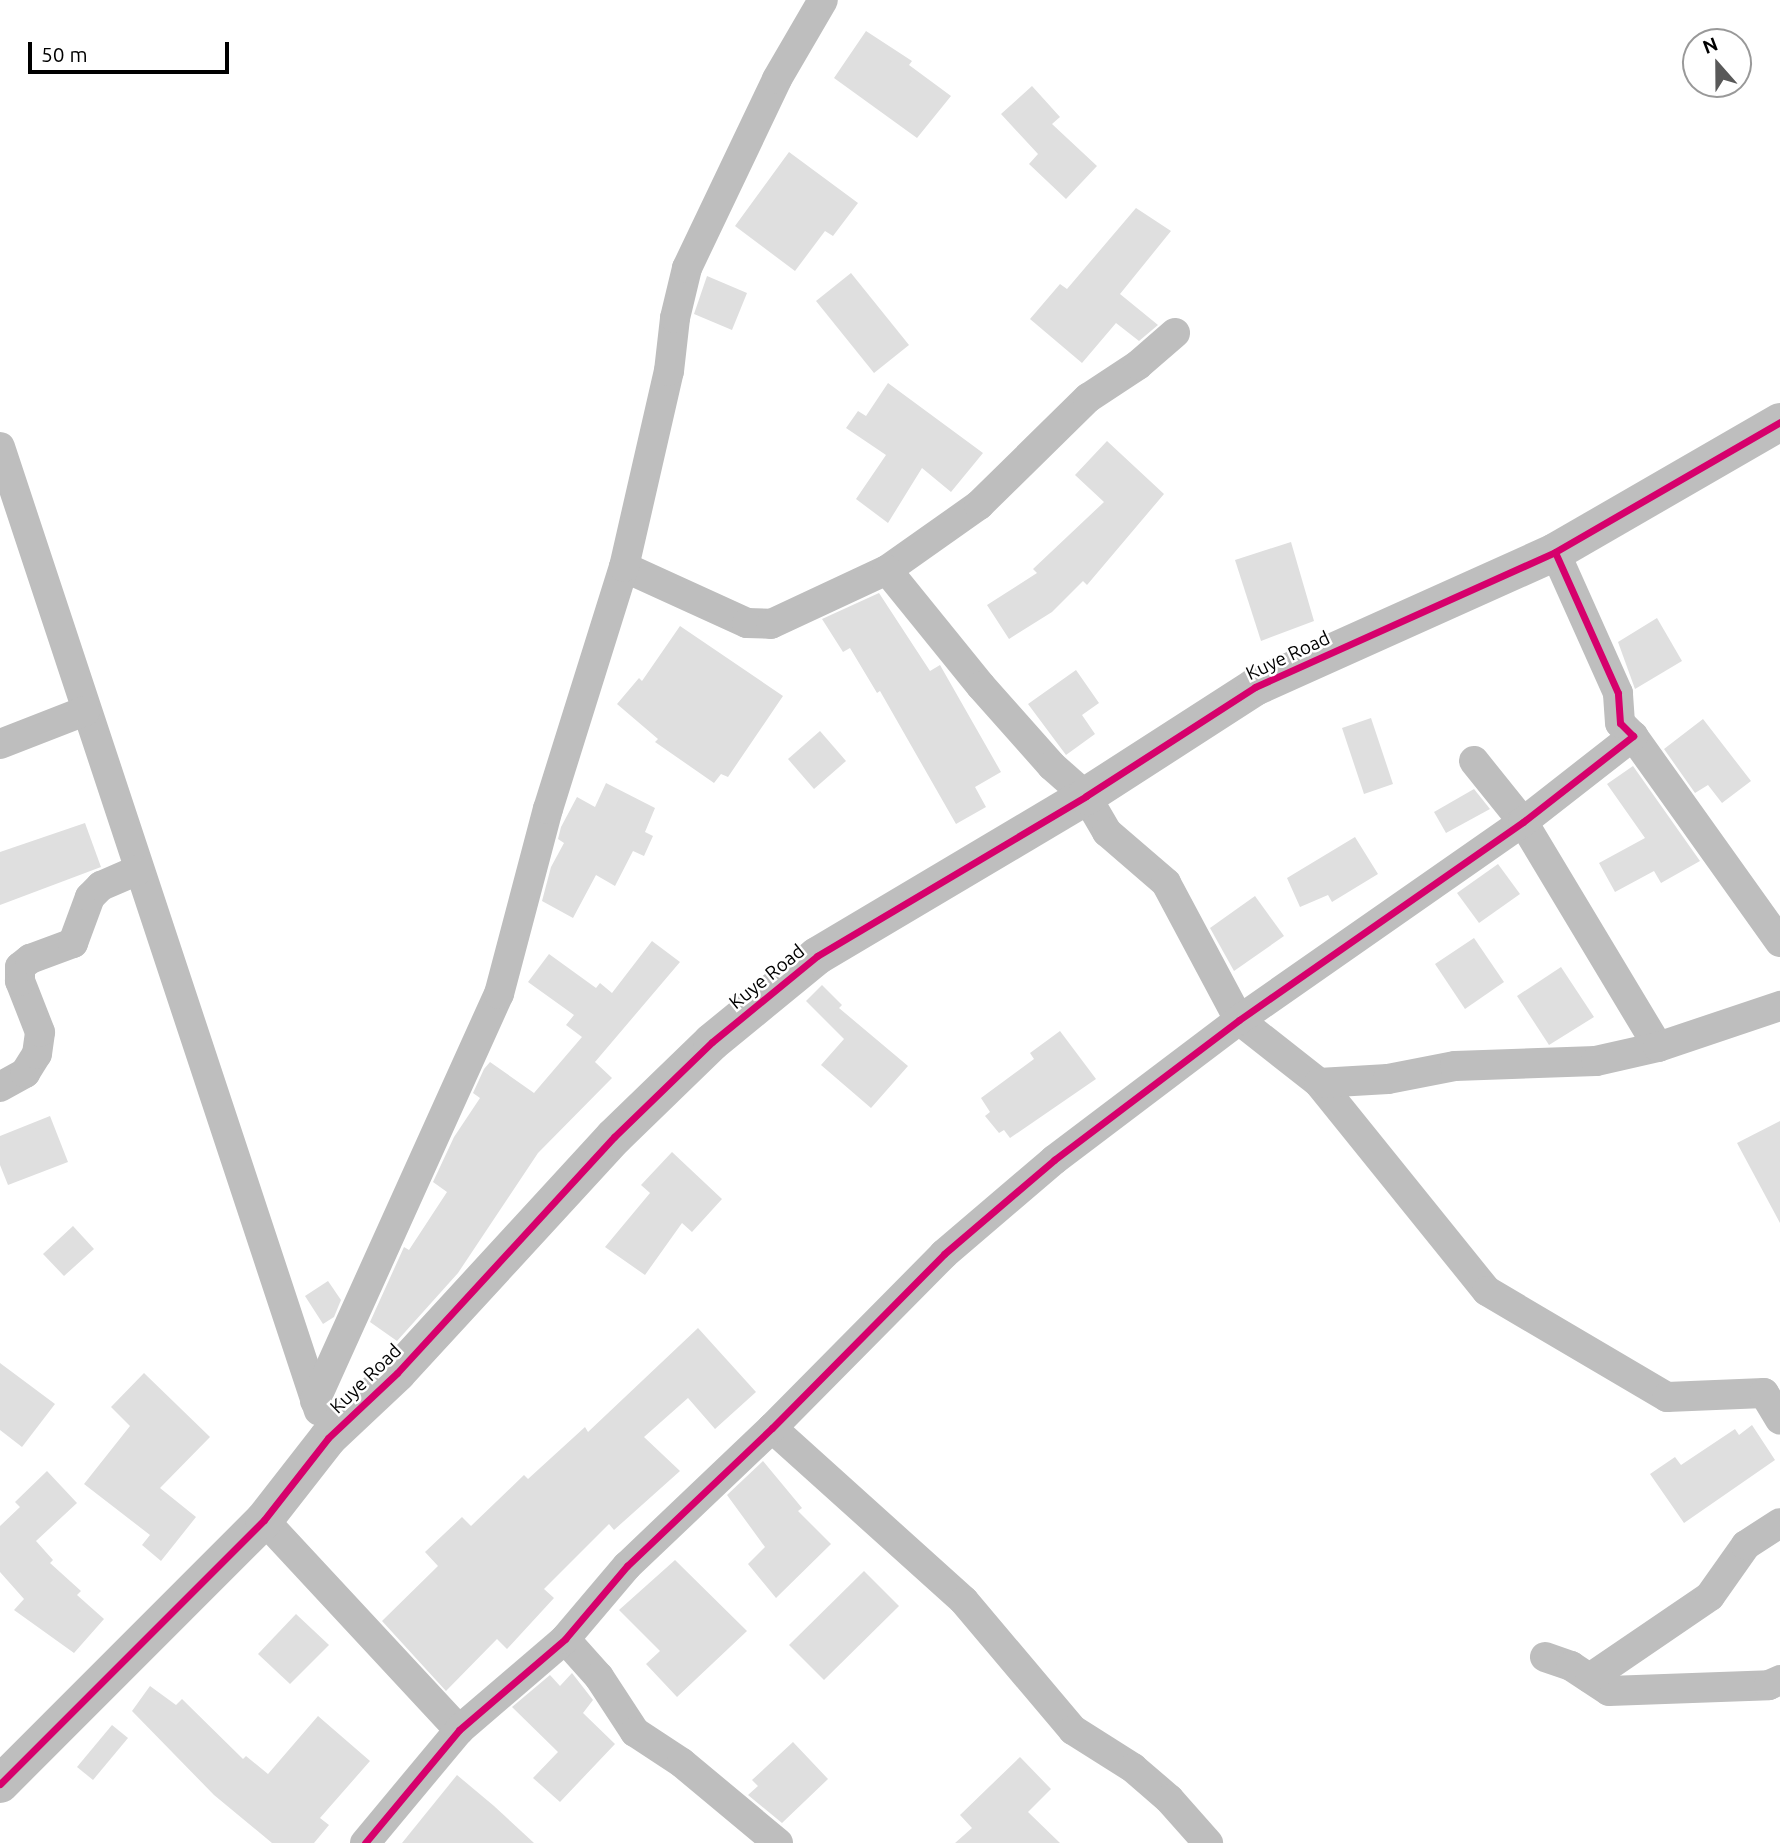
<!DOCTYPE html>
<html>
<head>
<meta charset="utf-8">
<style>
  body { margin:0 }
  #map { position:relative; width:1780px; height:1843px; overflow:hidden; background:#fff; font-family:Ubuntu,sans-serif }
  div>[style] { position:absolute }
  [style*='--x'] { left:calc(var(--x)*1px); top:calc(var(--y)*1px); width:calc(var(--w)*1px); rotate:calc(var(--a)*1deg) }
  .building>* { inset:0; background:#dfdfdf }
  .minor>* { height:30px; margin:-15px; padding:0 15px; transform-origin:15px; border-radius:15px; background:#bebebe }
  .tertiary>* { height:38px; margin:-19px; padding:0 19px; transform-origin:19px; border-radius:19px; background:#bebebe }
  .cycleway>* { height:7px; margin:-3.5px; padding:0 3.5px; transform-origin:3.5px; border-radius:3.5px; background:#d6006c }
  span { translate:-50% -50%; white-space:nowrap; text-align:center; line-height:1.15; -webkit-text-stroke:5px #fff; paint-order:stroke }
  .street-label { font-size:19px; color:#000 }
  .north { position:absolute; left:1682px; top:28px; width:70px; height:70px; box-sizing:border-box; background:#fff; border:2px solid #999; border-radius:50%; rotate:339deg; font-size:19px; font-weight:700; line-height:28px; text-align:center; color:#000 }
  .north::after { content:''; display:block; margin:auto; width:24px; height:32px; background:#595959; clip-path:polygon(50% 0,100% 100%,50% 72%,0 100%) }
  .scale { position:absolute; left:28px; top:42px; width:201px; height:32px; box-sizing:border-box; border:4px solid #000; border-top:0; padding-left:9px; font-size:21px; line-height:24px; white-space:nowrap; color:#000; -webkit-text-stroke:5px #fff; paint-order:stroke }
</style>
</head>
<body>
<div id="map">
  <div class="building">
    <i style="clip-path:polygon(866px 31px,912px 61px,909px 65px,951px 96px,917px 138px,834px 78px)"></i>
    <i style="clip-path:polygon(1032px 86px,1060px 117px,1052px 124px,1097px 166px,1066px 199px,1029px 164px,1038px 154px,1001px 114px)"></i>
    <i style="clip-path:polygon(789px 152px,858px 203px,833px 236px,825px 231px,795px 271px,735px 226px)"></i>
    <i style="clip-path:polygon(1136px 208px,1171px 231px,1120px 294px,1158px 325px,1139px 341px,1116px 323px,1082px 363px,1030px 319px,1060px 284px,1067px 289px)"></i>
    <i style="clip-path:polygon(851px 273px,909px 345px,874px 373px,816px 301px)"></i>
    <i style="clip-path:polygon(707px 276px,747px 293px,732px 330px,694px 314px)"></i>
    <i style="clip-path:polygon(888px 383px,983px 453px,951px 492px,922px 468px,888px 523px,856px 499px,886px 455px,846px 428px,858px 411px,866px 416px)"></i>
    <i style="clip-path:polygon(1107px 441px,1164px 494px,1087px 585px,1083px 581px,1052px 612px,1009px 639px,987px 605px,1037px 573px,1033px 569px,1104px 502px,1075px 475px)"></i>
    <i style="clip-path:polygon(1291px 542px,1314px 621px,1261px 641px,1235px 560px)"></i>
    <i style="clip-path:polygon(879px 593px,930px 671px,940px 665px,1001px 772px,975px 787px,986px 807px,956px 824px,880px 691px,877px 693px,850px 648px,843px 652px,822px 619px)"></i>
    <i style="clip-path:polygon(1657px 618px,1682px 661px,1635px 689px,1618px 642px)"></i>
    <i style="clip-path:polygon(680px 626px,783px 696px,728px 777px,721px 774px,714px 783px,655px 742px,658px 739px,617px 704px,639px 678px,642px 681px)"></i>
    <i style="clip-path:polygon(1076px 670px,1099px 703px,1082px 715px,1095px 734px,1066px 755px,1028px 704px)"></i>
    <i style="clip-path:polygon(1371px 718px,1393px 784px,1364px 794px,1342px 728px)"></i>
    <i style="clip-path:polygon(1703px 719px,1751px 781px,1722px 803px,1708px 785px,1695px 793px,1664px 749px)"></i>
    <i style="clip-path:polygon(820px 731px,846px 761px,814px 789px,788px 759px)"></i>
    <i style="clip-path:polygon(1633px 766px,1700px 861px,1661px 883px,1654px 871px,1615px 892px,1599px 863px,1645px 838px,1607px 784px)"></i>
    <i style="clip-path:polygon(606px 783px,655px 808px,645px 832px,653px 836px,644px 856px,633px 851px,615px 886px,596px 875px,573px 918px,542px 901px,551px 867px,564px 843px,558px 839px,561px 827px,577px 797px,595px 807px)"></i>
    <i style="clip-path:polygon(1474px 789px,1490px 809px,1446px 833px,1434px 812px)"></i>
    <i style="clip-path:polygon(85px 823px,101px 867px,0 905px,0 852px)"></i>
    <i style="clip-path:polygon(1355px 837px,1378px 874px,1332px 902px,1328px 895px,1300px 907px,1287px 878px)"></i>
    <i style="clip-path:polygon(1498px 864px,1520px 894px,1479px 923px,1457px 893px)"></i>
    <i style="clip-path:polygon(1255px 896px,1284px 936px,1234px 971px,1210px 928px)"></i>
    <i style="clip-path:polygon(1474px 938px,1504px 982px,1465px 1009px,1435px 964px)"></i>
    <i style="clip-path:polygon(652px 941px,680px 962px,595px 1062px,612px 1078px,538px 1153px,458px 1273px,397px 1341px,370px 1322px,404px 1247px,409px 1250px,447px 1192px,433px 1182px,454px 1137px,480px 1098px,473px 1093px,484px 1069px,490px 1062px,534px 1093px,582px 1037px,566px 1025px,574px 1015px,528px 982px,549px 954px,596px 988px,600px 983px,612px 993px)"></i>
    <i style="clip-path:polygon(1561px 967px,1594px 1017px,1549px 1045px,1517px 996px)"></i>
    <i style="clip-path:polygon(822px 985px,842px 1005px,839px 1008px,908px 1066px,871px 1108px,821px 1065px,844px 1039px,806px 1001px)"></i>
    <i style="clip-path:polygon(1060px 1031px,1096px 1079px,1010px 1138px,1004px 1130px,999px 1133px,985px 1116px,990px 1112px,981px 1098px,1034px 1059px,1030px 1053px)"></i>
    <i style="clip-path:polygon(50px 1116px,68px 1162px,8px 1185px,0 1165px,0 1136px)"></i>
    <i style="clip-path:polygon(1780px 1121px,1780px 1223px,1737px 1143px)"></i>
    <i style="clip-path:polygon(672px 1152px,722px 1199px,692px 1232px,682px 1223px,645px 1275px,605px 1247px,650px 1193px,641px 1185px)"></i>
    <i style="clip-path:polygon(73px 1226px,94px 1249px,64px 1276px,43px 1254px)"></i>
    <i style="clip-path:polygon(328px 1281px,341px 1300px,334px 1317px,323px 1324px,305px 1296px)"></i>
    <i style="clip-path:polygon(698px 1328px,756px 1392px,715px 1429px,688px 1398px,644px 1437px,680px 1471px,614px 1530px,609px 1524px,544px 1589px,554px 1598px,507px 1649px,497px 1639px,446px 1691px,382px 1621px,438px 1566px,425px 1552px,462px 1517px,471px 1526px,524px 1475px,528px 1479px,585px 1427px,588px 1432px)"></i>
    <i style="clip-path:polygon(0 1363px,55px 1404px,22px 1447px,0 1430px)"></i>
    <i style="clip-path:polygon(144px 1373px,210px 1437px,160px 1488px,196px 1517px,161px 1561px,142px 1545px,150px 1535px,84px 1484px,130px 1426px,111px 1407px)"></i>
    <i style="clip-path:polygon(1752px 1425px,1775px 1460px,1684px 1523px,1650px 1474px,1675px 1457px,1681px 1465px,1735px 1429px,1739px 1435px)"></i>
    <i style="clip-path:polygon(763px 1461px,802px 1508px,798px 1511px,831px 1544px,776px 1598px,748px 1564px,765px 1547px,727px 1495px)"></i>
    <i style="clip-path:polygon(47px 1471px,77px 1503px,36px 1541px,53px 1560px,50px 1563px,81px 1591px,77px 1595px,104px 1619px,74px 1653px,14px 1610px,24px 1599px,0 1572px,0 1526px,20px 1507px,15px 1502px)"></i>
    <i style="clip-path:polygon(675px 1560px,747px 1631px,677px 1697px,646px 1664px,660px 1651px,619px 1610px)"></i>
    <i style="clip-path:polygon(864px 1571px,899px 1606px,824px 1680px,789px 1645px)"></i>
    <i style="clip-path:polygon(296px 1614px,329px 1645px,290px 1684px,258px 1654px)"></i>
    <i style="clip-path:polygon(572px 1673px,593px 1700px,583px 1713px,615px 1744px,560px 1802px,533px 1778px,558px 1752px,512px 1707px,550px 1675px,560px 1686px)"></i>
    <i style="clip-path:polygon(150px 1686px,176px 1705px,182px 1699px,243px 1759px,246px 1756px,268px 1774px,318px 1716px,370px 1761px,320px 1818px,329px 1825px,314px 1843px,272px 1843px,214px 1795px,132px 1711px)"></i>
    <i style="clip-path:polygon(112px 1725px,128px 1738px,93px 1780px,77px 1767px)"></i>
    <i style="clip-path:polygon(793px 1742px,828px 1779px,782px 1823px,748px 1795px,758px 1786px,752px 1780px)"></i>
    <i style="clip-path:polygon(1020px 1757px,1051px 1789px,1028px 1812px,1060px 1843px,955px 1843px,972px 1828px,960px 1815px)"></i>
    <i style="clip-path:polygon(457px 1775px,494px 1806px,534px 1843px,402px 1843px)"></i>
  </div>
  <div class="minor">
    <i style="--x:0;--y:447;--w:1015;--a:71.69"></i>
    <i style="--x:624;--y:567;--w:135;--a:24.5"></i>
    <i style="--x:747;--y:623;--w:24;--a:2"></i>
    <i style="--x:771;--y:624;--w:128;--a:-25"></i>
    <i style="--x:887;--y:570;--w:113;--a:-35.2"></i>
    <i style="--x:979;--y:505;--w:153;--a:-44.5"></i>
    <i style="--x:1088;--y:398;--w:60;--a:-33.4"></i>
    <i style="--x:1138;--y:365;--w:49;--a:-40.9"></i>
    <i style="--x:887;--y:570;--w:149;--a:51"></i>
    <i style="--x:981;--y:686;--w:107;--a:48.4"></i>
    <i style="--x:1052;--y:766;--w:45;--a:41.4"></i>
    <i style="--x:1086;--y:796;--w:42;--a:59.7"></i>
    <i style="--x:1107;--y:832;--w:78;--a:40.8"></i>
    <i style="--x:1166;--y:883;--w:155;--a:61.9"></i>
    <i style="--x:1239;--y:1020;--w:102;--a:38.2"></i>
    <i style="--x:1319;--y:1083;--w:267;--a:51.1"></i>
    <i style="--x:1487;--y:1291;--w:209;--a:30.5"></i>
    <i style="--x:1667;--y:1397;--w:97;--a:-2.4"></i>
    <i style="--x:1764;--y:1393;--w:31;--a:59"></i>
    <i style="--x:1633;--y:736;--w:253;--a:54.5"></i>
    <i style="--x:0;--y:744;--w:91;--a:-21.2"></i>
    <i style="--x:1474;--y:761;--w:78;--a:51.2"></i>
    <i style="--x:1523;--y:822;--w:262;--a:59"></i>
    <i style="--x:1319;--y:1083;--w:69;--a:-3.3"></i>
    <i style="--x:1388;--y:1079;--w:68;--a:-11"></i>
    <i style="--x:1455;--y:1066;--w:141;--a:-2"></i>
    <i style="--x:1596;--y:1061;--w:64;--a:-12.7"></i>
    <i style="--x:1658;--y:1047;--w:129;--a:-18.6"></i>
    <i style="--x:0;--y:1087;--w:29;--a:-29"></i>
    <i style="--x:25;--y:1073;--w:22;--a:-58"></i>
    <i style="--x:37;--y:1054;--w:22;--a:-82"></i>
    <i style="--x:40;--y:1032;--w:55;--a:-111.4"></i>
    <i style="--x:20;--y:981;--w:14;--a:-90"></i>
    <i style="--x:20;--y:967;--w:13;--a:-39"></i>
    <i style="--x:30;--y:959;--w:46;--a:-20.4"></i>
    <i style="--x:73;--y:943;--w:49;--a:-69.7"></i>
    <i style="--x:90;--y:897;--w:16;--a:-45"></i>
    <i style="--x:101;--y:886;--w:40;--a:-23.4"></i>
    <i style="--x:315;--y:1401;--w:447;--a:-65.7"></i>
    <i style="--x:499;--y:994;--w:191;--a:-75.2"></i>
    <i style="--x:548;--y:809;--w:254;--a:-72.6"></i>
    <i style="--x:624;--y:567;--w:201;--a:-77.1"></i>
    <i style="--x:669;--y:371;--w:53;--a:-83.5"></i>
    <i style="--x:675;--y:318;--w:51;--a:-76.5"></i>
    <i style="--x:687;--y:268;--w:209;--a:-64.5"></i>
    <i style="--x:777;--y:79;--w:91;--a:-59.8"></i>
    <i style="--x:772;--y:1428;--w:258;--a:42"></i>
    <i style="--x:964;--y:1601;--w:169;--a:49.8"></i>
    <i style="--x:1073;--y:1730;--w:71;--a:32.3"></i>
    <i style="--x:1133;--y:1768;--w:48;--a:40.7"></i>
    <i style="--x:1169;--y:1799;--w:59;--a:48.4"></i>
    <i style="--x:264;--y:1520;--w:287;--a:47.1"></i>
    <i style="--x:565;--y:1639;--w:51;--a:48.2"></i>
    <i style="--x:599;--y:1677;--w:66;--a:56.8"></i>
    <i style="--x:635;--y:1732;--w:56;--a:33.4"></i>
    <i style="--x:682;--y:1763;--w:125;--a:39.8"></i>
    <i style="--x:1545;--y:1657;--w:28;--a:19"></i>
    <i style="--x:1571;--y:1666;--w:45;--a:33.3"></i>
    <i style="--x:1609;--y:1691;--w:160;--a:-2.1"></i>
    <i style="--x:1769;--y:1685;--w:12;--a:-24"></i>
    <i style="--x:1590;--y:1678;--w:145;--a:-34.3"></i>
    <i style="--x:1710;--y:1596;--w:62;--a:-54.8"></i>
    <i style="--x:1746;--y:1545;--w:40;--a:-32.9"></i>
    <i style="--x:365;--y:1843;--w:147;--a:-50.2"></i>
    <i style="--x:459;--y:1730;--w:140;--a:-40.6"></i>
    <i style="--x:565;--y:1639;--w:96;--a:-49.7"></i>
    <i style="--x:627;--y:1566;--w:200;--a:-43.6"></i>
    <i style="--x:772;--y:1428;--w:245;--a:-45.3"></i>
    <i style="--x:944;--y:1254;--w:145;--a:-40.5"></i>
    <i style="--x:1054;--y:1160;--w:232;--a:-37.1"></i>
    <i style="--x:1239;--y:1020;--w:346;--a:-34.9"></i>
    <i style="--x:1523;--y:822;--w:140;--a:-38"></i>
    <i style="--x:1633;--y:736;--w:18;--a:-135"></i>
    <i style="--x:1620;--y:723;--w:30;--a:-94"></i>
    <i style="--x:1618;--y:693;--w:154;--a:-114.1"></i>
  </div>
  <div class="tertiary">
    <i style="--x:0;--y:1784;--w:373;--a:-45"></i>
    <i style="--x:264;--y:1520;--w:104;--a:-52"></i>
    <i style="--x:328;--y:1438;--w:95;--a:-43.3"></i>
    <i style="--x:397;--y:1373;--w:321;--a:-47.4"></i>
    <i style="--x:614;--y:1137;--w:136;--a:-44.1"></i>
    <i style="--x:712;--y:1042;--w:136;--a:-39.3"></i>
    <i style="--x:817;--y:956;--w:313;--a:-30.7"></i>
    <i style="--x:1086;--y:796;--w:201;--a:-32.8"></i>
    <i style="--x:1255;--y:687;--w:329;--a:-24.2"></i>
    <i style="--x:1555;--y:552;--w:260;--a:-30"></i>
  </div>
  <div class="cycleway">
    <i style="--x:0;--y:1784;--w:373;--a:-45"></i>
    <i style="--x:264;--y:1520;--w:104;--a:-52"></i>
    <i style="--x:328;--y:1438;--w:95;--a:-43.3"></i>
    <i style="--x:397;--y:1373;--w:321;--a:-47.4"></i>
    <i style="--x:614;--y:1137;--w:136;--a:-44.1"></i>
    <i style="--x:712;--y:1042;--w:136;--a:-39.3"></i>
    <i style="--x:817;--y:956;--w:313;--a:-30.7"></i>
    <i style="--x:1086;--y:796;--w:201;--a:-32.8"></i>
    <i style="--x:1255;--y:687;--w:329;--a:-24.2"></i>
    <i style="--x:1555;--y:552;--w:260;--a:-30"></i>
    <i style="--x:365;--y:1843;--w:147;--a:-50.2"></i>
    <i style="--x:459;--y:1730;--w:140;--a:-40.6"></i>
    <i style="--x:565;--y:1639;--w:96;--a:-49.7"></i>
    <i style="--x:627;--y:1566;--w:200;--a:-43.6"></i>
    <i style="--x:772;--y:1428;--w:245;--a:-45.3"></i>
    <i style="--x:944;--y:1254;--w:145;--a:-40.5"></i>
    <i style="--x:1054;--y:1160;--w:232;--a:-37.1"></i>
    <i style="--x:1239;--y:1020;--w:346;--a:-34.9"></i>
    <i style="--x:1523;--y:822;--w:140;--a:-38"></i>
    <i style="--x:1633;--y:736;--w:18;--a:-135"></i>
    <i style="--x:1620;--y:723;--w:30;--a:-94"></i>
    <i style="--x:1618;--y:693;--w:154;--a:-114.1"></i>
  </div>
  <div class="street-label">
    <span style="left:1288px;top:656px;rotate:-25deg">Kuye Road</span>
    <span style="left:767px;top:977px;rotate:-39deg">Kuye Road</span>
    <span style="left:366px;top:1379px;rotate:-44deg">Kuye Road</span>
  </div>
  <div class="north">N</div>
  <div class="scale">50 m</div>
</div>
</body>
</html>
